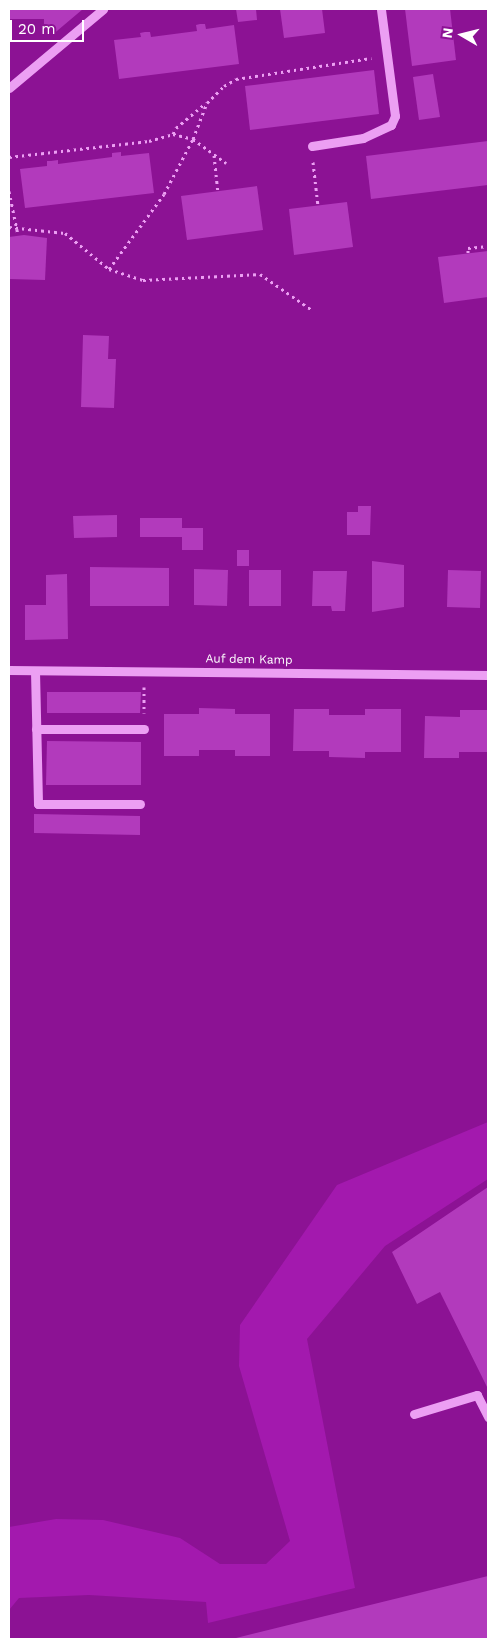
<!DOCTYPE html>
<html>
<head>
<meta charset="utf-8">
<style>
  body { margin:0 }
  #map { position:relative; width:497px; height:1648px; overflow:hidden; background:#8c1294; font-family:"Work Sans",sans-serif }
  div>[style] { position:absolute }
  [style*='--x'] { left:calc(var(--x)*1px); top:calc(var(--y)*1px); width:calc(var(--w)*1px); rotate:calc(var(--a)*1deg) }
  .green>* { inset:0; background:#a319ae }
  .building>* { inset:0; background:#b23abc }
  .path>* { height:3px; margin-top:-1.5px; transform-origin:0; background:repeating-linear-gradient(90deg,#ec9ff3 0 2.5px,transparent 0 6.5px) }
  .minor>* { height:9px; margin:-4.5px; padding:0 4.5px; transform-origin:4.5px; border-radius:4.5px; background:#ec9ff3 }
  span { translate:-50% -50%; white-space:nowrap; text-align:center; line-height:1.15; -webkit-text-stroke:5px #8c1294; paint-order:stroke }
  .street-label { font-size:12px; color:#fff }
  .frame { position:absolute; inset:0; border:10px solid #fff; pointer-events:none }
  .north { position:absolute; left:437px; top:10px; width:50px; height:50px; -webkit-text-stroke:4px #8c1294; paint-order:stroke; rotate:278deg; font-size:14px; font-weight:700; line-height:20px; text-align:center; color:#fff }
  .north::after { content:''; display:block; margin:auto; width:18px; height:22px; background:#fff; clip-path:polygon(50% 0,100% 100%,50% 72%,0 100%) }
  .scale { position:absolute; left:10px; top:20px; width:74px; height:22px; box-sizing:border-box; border:2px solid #fff; border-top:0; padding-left:6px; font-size:15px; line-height:18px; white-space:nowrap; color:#fff; -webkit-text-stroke:4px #8c1294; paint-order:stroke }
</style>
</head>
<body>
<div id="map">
  <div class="green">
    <i style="clip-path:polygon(488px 1122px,488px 1179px,385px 1246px,307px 1339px,355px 1588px,208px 1623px,206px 1602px,89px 1595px,19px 1598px,9px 1610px,9px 1527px,56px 1519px,103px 1520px,180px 1538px,220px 1564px,266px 1564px,290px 1541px,239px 1366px,240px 1325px,337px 1185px)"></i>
  </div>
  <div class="building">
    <i style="clip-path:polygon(9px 9px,83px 9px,51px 36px,44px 28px,44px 19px,9px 19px)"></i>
    <i style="clip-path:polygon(236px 9px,256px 9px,257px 20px,238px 22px)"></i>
    <i style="clip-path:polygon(280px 9px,322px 9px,325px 33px,284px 38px)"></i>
    <i style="clip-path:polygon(405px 9px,450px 9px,456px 60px,412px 66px)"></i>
    <i style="clip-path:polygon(200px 24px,205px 24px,206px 29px,234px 25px,239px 64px,119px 79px,114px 40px,141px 37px,140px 33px,145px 32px,150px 32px,151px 37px,197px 31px,196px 25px)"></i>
    <i style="clip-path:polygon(374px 70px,379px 114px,250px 130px,245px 86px)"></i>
    <i style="clip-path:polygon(433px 74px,440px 117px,419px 120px,413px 77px)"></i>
    <i style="clip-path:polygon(488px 141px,488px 185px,371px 199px,366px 156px)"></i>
    <i style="clip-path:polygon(121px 152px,121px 156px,149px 153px,154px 193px,25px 208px,20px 169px,47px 166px,47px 161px,51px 161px,58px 160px,58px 164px,112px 157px,112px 153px)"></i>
    <i style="clip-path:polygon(257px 186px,263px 230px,187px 240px,181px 196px)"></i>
    <i style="clip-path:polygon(347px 202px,353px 247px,294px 255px,289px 209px)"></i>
    <i style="clip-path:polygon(24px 235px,47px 238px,45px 280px,9px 279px,9px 237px)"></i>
    <i style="clip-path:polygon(488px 251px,488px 297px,444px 303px,438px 257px)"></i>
    <i style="clip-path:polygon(83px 335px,109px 336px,108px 359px,116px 359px,114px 408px,81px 407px)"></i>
    <i style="clip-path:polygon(358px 506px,371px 506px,370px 535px,347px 535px,347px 512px,358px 512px)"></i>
    <i style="clip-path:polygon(117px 515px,117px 537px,74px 538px,73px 516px)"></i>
    <i style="clip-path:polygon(140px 518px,182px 518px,182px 528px,203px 528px,203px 550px,182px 550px,182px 537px,140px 537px)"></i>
    <i style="clip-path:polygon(237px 550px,249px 550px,249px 566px,237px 566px)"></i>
    <i style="clip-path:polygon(372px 561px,404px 565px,404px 607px,372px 612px)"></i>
    <i style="clip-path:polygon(90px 567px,169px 568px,169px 606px,90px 606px)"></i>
    <i style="clip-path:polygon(194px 569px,228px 570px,227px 606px,194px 605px)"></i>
    <i style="clip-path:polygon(249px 570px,281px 570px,281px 606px,249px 606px)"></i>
    <i style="clip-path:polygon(448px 570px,481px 571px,480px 608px,447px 607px)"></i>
    <i style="clip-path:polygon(313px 571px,347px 571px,345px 611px,332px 611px,331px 606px,312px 606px)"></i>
    <i style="clip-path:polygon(67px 574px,68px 639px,25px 640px,25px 605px,46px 605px,46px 575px)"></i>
    <i style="clip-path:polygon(47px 692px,141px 692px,140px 713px,47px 713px)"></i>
    <i style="clip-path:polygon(199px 708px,235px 709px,235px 714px,270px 714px,270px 756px,235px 756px,235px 750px,199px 750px,199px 756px,164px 756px,164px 714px,199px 714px)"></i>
    <i style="clip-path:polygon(294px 709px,329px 709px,329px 715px,365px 715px,365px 709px,401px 709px,401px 752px,365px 752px,365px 758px,329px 757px,329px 751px,293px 751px)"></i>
    <i style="clip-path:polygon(460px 710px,488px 710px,488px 752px,459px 752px,459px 758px,424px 758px,425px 716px,460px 717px)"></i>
    <i style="clip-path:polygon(47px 741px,141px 742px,141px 785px,46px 785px)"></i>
    <i style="clip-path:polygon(34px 814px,140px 816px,140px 835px,34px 833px)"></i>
    <i style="clip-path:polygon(488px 1187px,488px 1389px,440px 1292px,417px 1304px,392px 1252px)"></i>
    <i style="clip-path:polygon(488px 1576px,488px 1639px,232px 1639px)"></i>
  </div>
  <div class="path">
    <i style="--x:173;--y:134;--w:7;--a:-63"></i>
    <i style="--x:176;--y:128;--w:39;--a:-40"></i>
    <i style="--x:214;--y:155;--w:36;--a:84"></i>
    <i style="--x:9;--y:157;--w:141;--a:-6.5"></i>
    <i style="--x:149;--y:141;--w:25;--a:-16"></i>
    <i style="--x:173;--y:134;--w:21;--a:14"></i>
    <i style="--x:193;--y:139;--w:41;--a:36"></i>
    <i style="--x:313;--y:162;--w:44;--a:83.5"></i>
    <i style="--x:9;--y:191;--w:45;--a:78.4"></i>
    <i style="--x:9;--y:227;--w:56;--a:6.1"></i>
    <i style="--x:65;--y:233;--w:57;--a:39.3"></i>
    <i style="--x:109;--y:269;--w:36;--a:18"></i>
    <i style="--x:143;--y:280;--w:117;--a:-2.9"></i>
    <i style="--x:260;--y:274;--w:63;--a:34.7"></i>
    <i style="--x:468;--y:253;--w:5;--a:-90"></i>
    <i style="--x:468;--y:248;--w:20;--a:-6"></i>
    <i style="--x:109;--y:269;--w:93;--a:-53.7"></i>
    <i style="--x:164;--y:194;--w:62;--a:-62.2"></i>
    <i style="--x:193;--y:139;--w:39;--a:-69"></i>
    <i style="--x:207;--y:103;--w:24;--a:-45"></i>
    <i style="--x:224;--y:86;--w:14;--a:-30"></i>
    <i style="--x:236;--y:79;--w:137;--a:-8.8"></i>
    <i style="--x:144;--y:687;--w:26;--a:90"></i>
  </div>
  <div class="minor">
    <i style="--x:9;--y:88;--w:123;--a:-40"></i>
    <i style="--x:312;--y:146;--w:52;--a:-8.9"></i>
    <i style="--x:363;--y:138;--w:31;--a:-25"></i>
    <i style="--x:391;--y:125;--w:10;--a:-66"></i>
    <i style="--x:395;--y:116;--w:108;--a:-97.5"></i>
    <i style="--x:9;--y:670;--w:479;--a:0.6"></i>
    <i style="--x:35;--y:671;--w:133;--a:88.7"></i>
    <i style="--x:38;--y:804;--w:102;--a:0"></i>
    <i style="--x:36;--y:729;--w:108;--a:0"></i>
    <i style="--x:414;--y:1414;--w:66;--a:-16.8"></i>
    <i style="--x:477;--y:1395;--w:25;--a:63"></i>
  </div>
  <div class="street-label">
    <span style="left:249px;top:660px;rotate:1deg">Auf dem Kamp</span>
  </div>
  <div class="frame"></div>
  <div class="north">N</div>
  <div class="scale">20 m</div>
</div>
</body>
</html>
